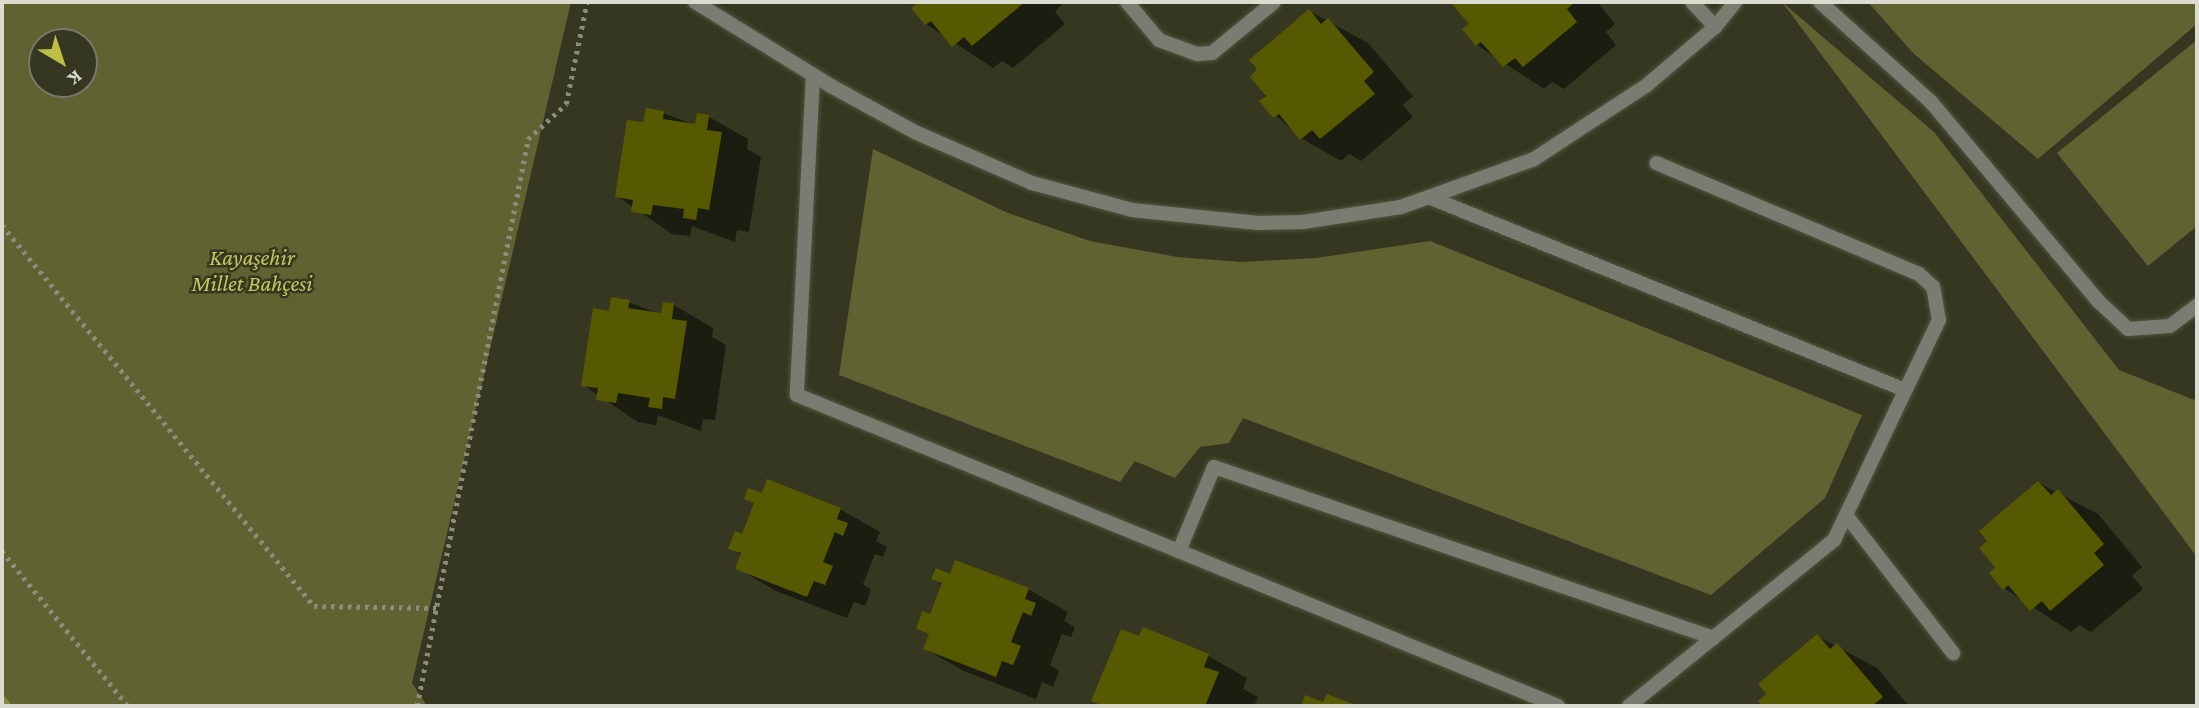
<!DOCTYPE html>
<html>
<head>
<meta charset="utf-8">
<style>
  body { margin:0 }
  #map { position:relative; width:2199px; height:708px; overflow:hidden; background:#363721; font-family:"Crimson Pro",serif }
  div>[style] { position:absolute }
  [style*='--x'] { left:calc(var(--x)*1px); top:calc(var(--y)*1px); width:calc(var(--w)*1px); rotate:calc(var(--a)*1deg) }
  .green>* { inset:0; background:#606232 }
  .shadow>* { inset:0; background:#0007 }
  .stream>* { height:10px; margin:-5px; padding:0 5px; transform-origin:5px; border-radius:5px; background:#85883c }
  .building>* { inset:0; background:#575900 }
  .path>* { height:4.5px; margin-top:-2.25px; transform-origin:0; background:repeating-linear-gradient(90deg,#8b8c7a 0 3.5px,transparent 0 8.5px) }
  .roads { filter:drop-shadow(0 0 2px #545540) drop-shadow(0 0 2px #545540) }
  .service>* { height:14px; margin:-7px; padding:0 7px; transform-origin:7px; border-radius:7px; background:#7b7c71 }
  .minor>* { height:14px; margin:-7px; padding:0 7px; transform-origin:7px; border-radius:7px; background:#7b7c71 }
  .tertiary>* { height:14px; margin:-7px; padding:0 7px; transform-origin:7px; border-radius:7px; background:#7b7c71 }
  span { translate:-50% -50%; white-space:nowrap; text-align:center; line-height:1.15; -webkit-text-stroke:5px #363721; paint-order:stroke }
  .park-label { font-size:23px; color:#c3c75e; font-style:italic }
  .frame { position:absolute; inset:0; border:4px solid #dbdccf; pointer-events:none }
  .north { position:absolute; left:28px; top:28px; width:70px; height:70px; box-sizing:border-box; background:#363721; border:2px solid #787967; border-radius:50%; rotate:141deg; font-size:19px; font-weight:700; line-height:28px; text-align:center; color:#dbdccf }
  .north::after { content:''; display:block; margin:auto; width:24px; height:32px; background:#bcbf44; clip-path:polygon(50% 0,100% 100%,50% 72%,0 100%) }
</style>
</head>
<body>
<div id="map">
  <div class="green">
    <i style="clip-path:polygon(evenodd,2px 2px,571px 2px,412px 683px,427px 706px,2px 706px,2px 2px,84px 42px,84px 84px,42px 84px,42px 42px,84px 42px)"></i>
    <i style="clip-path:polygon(1782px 2px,1934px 132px,2119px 370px,2197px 401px,2197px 557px)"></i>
    <i style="clip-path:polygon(1868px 2px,2197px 2px,2197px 24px,2038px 159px,1913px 53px)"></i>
    <i style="clip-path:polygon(2197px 40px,2197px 226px,2148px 266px,2057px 153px)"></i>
    <i style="clip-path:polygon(873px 149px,1008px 213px,1090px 241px,1177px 257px,1240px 262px,1316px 258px,1430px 241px,1862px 415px,1825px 498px,1711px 595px,1243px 418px,1229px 443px,1200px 447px,1175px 478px,1135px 461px,1120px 482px,839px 375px)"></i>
  </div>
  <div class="shadow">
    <i style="clip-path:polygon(919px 2px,1064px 2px,1055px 12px,1065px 24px,1013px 68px,1002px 61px,993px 68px,926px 24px)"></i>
    <i style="clip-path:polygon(1458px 2px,1597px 2px,1615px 24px,1606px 32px,1616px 45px,1564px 89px,1552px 82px,1544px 89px,1477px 45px,1471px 24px,1455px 4px)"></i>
    <i style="clip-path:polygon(1309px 11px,1368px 43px,1413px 96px,1403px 105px,1413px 117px,1361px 161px,1349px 154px,1341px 161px,1301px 138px,1261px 102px)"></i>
    <i style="clip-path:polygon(663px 113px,697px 126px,709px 117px,748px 139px,747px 149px,761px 157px,749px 232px,737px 230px,735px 242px,692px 226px,690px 236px,672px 234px,617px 196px,645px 124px)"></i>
    <i style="clip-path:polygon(629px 302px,662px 315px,664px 304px,674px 305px,713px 328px,712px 337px,726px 345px,715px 420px,703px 419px,701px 431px,658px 415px,656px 425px,638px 422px,583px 385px,610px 313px)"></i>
    <i style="clip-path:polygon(2039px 483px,2098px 514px,2142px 567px,2132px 576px,2143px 589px,2091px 632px,2079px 625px,2071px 632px,2004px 588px,1998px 567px)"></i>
    <i style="clip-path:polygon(746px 499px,840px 509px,880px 532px,876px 541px,887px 547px,883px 557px,875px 554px,863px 584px,871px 590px,865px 606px,854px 602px,847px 618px,776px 591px,737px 568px,742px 555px,730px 548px,743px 537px,755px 504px)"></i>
    <i style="clip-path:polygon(951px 576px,1028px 589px,1068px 612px,1064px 621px,1075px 627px,1071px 637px,1062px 634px,1050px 665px,1059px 671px,1053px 687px,1042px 682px,1036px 699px,964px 671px,925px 649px,930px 635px,918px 628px,931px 616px,944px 585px,933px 579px)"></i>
    <i style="clip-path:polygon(1817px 636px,1877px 668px,1909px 706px,1765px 706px,1761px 701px)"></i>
    <i style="clip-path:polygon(1140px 638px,1208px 656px,1247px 678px,1243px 689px,1258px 697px,1254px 706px,1104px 706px,1094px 700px)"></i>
  </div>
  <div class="stream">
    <i style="--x:2;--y:701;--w:6;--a:51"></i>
  </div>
  <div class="building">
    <i style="clip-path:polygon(919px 2px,1025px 2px,972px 46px,964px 37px,952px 47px,931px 21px,925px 25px,911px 8px)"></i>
    <i style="clip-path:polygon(1455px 2px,1575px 2px,1567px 9px,1577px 22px,1523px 67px,1515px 58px,1503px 67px,1481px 42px,1476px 46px,1462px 29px,1469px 24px,1452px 4px)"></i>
    <i style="clip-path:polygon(1309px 9px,1321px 24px,1328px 18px,1374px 72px,1364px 81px,1375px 94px,1320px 139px,1312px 130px,1300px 140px,1279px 114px,1273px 118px,1259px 101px,1266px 96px,1250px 77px,1257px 69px,1249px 60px)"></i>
    <i style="clip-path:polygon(646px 108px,664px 111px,663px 119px,695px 124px,697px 113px,709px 115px,707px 130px,722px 132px,709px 210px,698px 208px,696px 220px,683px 218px,684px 209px,653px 205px,651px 215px,631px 212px,633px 200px,615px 197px,627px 120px,643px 122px)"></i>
    <i style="clip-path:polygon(611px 297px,630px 300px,628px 308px,661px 313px,663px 302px,674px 303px,672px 319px,687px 321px,675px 399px,663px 397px,662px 409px,648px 407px,650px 398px,618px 393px,616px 403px,596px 400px,598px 388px,581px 386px,593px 308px,609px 311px)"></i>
    <i style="clip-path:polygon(767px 479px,841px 508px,837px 519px,848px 523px,843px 536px,835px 532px,823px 562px,833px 566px,825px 585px,814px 581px,807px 597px,735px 569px,741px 553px,728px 549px,735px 531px,742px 534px,754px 503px,744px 499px,748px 488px,762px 493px)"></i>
    <i style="clip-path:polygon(2038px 481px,2051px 495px,2058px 489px,2104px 544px,2094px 553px,2104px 565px,2050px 611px,2042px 601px,2030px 611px,2008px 585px,2003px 590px,1989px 573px,1995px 567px,1979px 548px,1987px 541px,1979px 531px)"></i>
    <i style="clip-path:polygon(955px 560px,1029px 588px,1025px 599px,1036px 603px,1031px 616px,1023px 612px,1011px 642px,1021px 646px,1013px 665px,1002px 661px,996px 677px,923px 649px,929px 634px,916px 629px,922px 611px,930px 614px,942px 583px,931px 579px,936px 568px,950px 574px)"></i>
    <i style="clip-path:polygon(1143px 627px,1209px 654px,1204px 667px,1219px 672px,1205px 706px,1104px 706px,1091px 701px,1121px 629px,1139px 636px)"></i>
    <i style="clip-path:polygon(1817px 634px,1830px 649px,1837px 643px,1883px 697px,1872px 706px,1762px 706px,1758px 701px,1766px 694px,1758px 684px)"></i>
    <i style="clip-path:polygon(1327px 694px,1358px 706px,1301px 706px,1305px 695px,1323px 702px)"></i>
  </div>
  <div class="path">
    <i style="--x:2;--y:225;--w:492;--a:50.7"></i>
    <i style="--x:314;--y:606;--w:125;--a:0.9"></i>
    <i style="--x:2;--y:551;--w:200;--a:50.9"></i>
    <i style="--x:417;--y:706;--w:578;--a:-78.92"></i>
    <i style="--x:528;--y:139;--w:52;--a:-42.6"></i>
    <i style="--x:566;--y:104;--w:104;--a:-78.4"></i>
  </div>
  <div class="roads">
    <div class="service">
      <i style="--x:1127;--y:2;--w:50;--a:49.9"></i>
      <i style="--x:1159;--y:40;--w:40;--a:20.2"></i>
      <i style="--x:1197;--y:54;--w:15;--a:-4"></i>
      <i style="--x:1212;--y:53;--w:80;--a:-39.4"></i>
      <i style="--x:1692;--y:2;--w:34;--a:47"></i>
      <i style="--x:813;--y:75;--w:320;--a:92.9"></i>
      <i style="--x:797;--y:395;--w:822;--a:22.23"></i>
      <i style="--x:1431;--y:198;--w:511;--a:22.05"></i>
      <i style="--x:1846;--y:515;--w:175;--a:52.2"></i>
      <i style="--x:1179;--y:551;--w:91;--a:-67.4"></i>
      <i style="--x:1214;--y:467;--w:528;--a:18.88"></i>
      <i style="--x:1629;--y:706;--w:264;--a:-39"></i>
      <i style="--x:1834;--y:540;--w:244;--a:-64.5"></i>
      <i style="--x:1939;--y:320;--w:34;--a:-100"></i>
      <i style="--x:1933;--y:287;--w:19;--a:-137"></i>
      <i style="--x:1919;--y:274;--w:285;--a:-157.1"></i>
    </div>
    <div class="minor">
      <i style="--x:1820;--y:2;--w:151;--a:42"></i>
      <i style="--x:1932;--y:103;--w:258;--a:50"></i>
      <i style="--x:2098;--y:301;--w:41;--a:43"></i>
      <i style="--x:2128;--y:329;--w:42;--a:-4.1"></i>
      <i style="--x:2170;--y:326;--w:34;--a:-37"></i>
    </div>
    <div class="tertiary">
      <i style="--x:695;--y:2;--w:160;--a:31.7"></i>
      <i style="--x:831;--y:86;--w:98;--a:28.7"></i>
      <i style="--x:917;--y:133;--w:125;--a:23.5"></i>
      <i style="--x:1032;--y:183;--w:104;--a:15.1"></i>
      <i style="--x:1132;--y:210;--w:127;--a:5.9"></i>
      <i style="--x:1258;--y:223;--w:45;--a:-1.3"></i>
      <i style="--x:1303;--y:222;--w:99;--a:-8.7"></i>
      <i style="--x:1401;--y:207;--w:141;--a:-19.8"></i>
      <i style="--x:1534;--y:159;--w:135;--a:-33.2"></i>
      <i style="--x:1647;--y:85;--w:89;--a:-40.5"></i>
      <i style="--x:1715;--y:27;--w:32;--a:-51"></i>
    </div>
  </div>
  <div class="park-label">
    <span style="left:252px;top:270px">Kayaşehir<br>Millet Bahçesi</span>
  </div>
  <div class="frame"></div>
  <div class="north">K</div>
</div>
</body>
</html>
